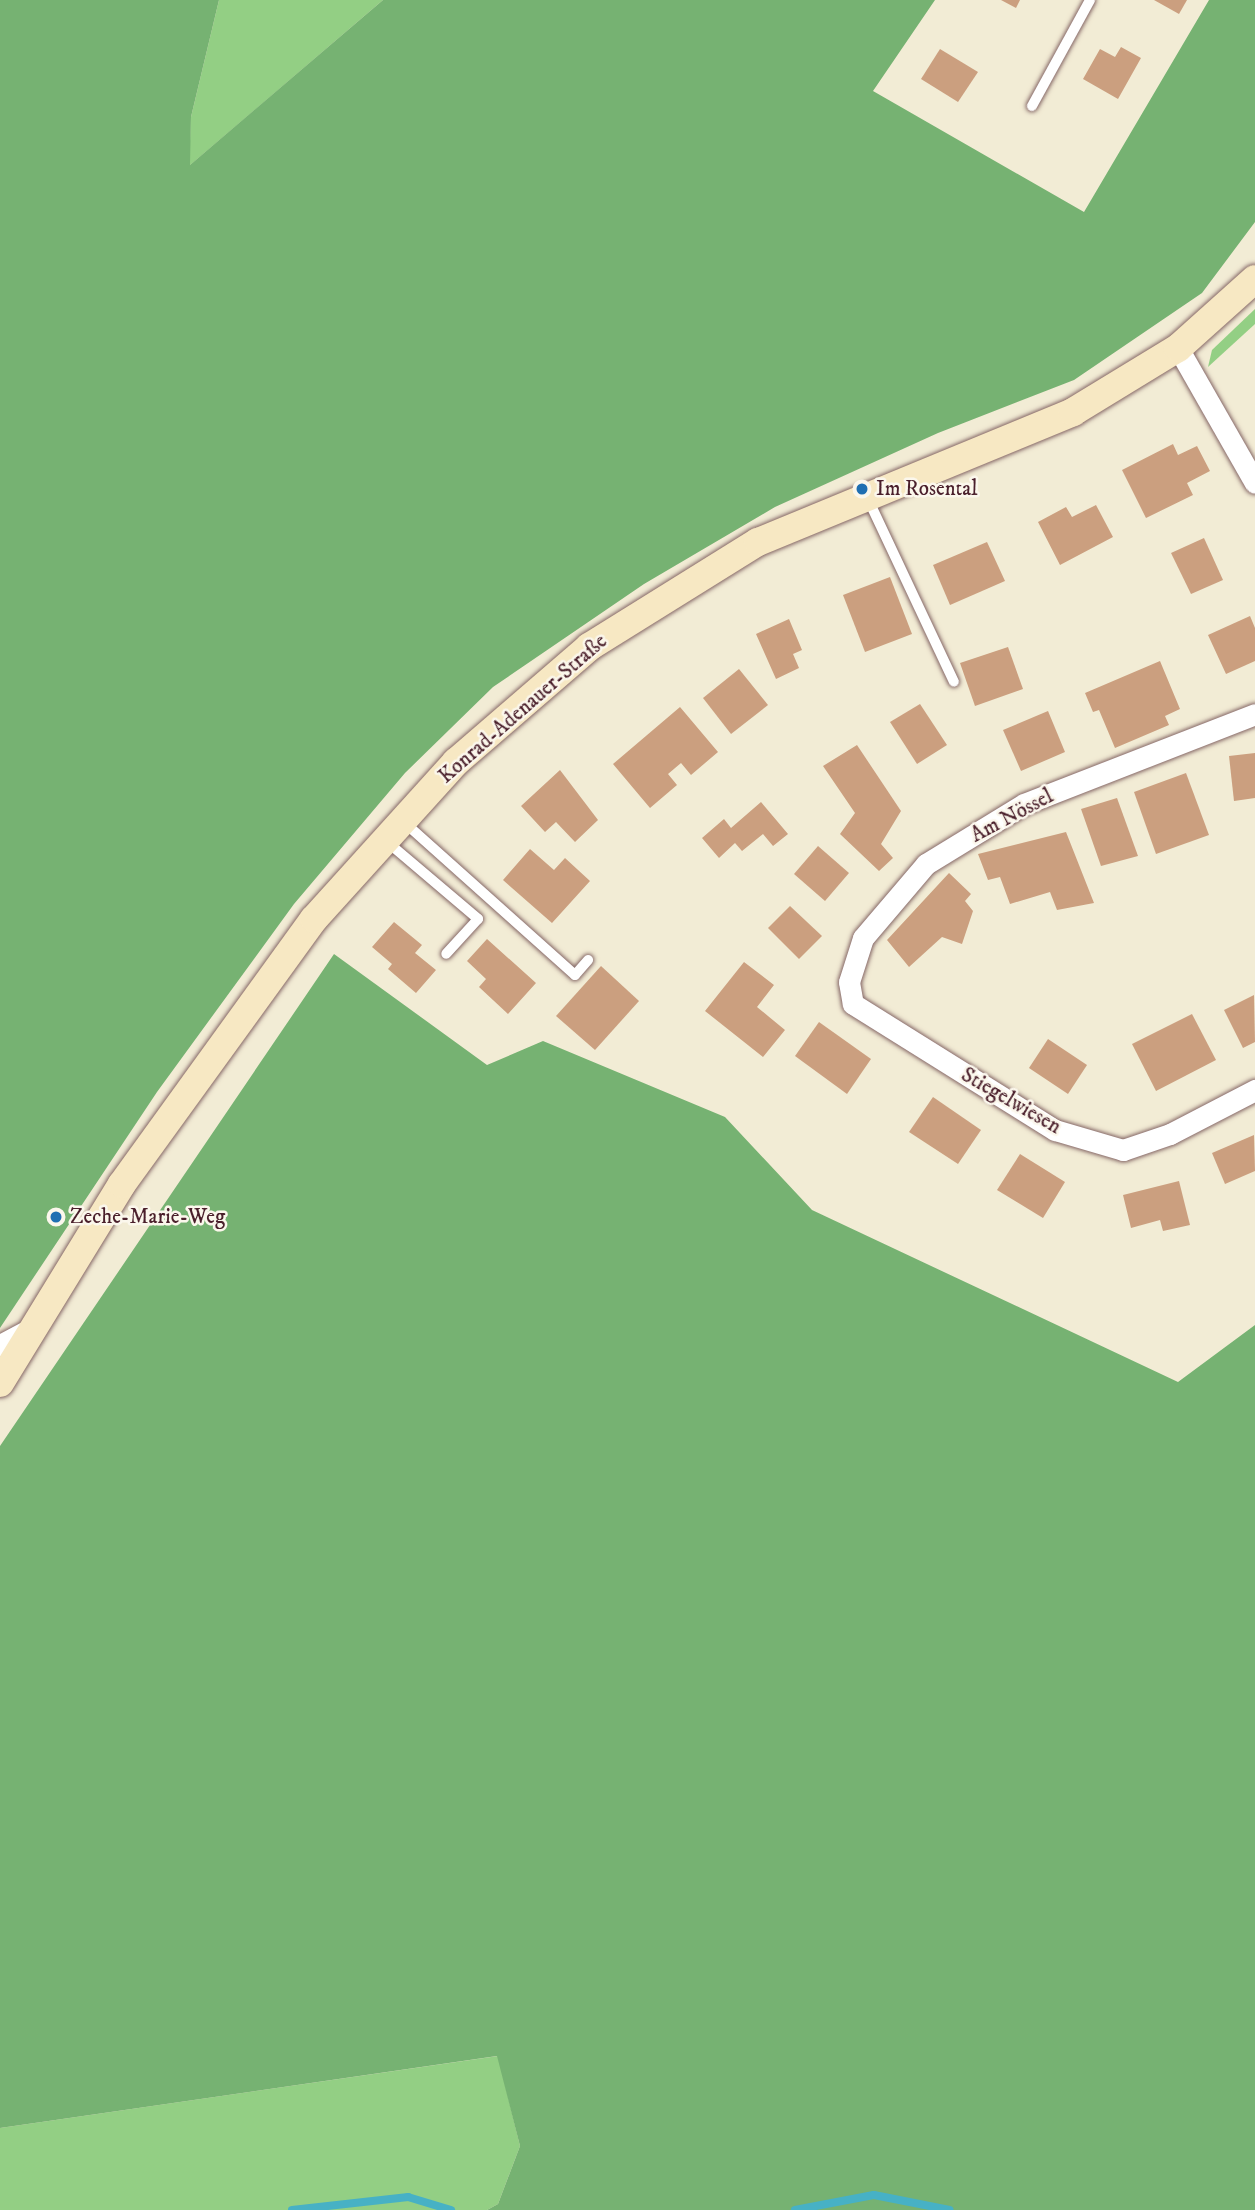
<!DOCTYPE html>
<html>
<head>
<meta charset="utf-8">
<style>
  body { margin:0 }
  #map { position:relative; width:1255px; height:2210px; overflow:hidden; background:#f2ecd5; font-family:"IM FELL DW Pica",serif }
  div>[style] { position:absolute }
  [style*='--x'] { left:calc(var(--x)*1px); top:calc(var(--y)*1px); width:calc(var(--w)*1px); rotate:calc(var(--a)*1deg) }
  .green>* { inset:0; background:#93cf84 }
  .forest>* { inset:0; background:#76b272 }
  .stream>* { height:8px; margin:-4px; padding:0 4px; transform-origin:4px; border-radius:4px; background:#47b1c5 }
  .building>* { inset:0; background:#cb9f7f }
  .roads { filter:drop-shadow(0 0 2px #856766) drop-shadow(0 0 2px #856766) }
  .lane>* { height:10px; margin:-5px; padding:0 5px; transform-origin:5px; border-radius:5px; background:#fff }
  .street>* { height:21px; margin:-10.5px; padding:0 10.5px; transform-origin:10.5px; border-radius:10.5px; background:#fff }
  .secondary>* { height:28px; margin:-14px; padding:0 14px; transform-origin:14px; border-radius:14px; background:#f7e8c3 }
  .dots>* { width:19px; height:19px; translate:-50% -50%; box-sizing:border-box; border:4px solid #fbf7ec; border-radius:50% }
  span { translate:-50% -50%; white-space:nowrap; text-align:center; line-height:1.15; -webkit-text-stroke:5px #fbf7ec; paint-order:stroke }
  .poi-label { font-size:21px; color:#4a1f2b }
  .left { translate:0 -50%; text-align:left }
  .street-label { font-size:21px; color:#4a1f2b }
</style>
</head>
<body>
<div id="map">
  <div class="green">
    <i style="clip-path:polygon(219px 0,383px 0,189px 166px,191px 117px)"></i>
    <i style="clip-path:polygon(1255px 309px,1255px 324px,1208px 367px,1212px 350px)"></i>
    <i style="clip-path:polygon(498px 2056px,520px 2146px,498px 2204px,487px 2210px,0 2210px,0 2128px)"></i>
  </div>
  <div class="forest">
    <i style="clip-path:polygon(0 0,219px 0,191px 117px,190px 165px,383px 0,935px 0,873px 91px,1084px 212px,1209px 0,1255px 0,1255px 222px,1202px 293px,1074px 380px,938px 433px,775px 507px,644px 584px,493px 687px,405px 773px,294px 904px,157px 1092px,0 1328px)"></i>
    <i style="clip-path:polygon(334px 954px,487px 1065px,543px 1041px,725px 1117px,812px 1210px,1178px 1382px,1255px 1325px,1255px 2210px,487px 2210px,498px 2204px,520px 2146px,497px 2056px,0 2128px,0 1446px)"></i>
  </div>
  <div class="stream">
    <i style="--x:292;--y:2210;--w:117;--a:-6.4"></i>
    <i style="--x:408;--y:2197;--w:45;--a:16.8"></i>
    <i style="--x:795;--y:2210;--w:80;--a:-10.8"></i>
    <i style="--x:874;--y:2195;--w:77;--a:11.2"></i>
  </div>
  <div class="building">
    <i style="clip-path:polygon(1001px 0,1020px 0,1016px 8px)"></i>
    <i style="clip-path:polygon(1154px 0,1187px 0,1179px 14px)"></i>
    <i style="clip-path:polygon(1121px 47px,1141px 58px,1118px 99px,1083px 79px,1100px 49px,1115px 57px)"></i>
    <i style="clip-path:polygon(940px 49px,978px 72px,958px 102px,921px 79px)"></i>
    <i style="clip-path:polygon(1173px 444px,1178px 455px,1197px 446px,1210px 471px,1187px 483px,1193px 495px,1146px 518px,1122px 470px)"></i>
    <i style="clip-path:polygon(1096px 505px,1113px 537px,1060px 565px,1038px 522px,1066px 507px,1072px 517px)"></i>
    <i style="clip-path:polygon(1204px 538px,1223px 580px,1191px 594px,1171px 553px)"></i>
    <i style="clip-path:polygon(987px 542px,1005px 581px,950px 605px,933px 565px)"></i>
    <i style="clip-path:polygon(890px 577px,912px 634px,865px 652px,843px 595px)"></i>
    <i style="clip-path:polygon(1250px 616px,1255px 628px,1255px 661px,1226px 674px,1208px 635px)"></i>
    <i style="clip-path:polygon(789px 619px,802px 650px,793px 654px,799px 668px,776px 679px,756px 634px)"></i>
    <i style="clip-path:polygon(1008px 647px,1023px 689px,975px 706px,960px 663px)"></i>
    <i style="clip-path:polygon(1160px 661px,1180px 709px,1165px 716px,1169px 725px,1115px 748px,1099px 710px,1093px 712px,1085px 693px)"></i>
    <i style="clip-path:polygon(739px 669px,768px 705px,731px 734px,703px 698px)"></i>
    <i style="clip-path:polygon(920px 704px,947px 745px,917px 764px,890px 722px)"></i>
    <i style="clip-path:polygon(680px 707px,718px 752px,691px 775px,681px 763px,668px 774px,677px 785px,650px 808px,613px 764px)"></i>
    <i style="clip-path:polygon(1048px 711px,1065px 752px,1021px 771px,1003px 730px)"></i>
    <i style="clip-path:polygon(857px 745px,901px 811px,881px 844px,893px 858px,879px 871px,840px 834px,855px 813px,823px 766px)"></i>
    <i style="clip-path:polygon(1255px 753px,1255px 798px,1234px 801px,1229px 756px)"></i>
    <i style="clip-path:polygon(560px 770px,598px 820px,575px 842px,556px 822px,545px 832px,521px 806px)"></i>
    <i style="clip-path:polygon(1186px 773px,1209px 835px,1156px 854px,1134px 792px)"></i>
    <i style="clip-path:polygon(1117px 798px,1138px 856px,1101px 866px,1081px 809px)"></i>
    <i style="clip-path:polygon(761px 802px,788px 834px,773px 846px,763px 834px,742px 851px,735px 843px,719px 858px,702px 838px,724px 819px,731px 828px)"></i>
    <i style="clip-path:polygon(1066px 832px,1094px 903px,1057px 910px,1050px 892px,1010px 904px,1000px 877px,988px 880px,978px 854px)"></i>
    <i style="clip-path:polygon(818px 846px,849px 873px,825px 901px,794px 874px)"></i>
    <i style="clip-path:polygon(530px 849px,554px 870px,565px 858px,590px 881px,552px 923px,503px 880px)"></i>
    <i style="clip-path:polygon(949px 873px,971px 894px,965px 901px,973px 911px,962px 944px,942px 937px,909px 967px,887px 940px)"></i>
    <i style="clip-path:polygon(790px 906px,822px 936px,799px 959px,768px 928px)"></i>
    <i style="clip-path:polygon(394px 922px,422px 945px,415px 953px,436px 970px,416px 993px,388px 969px,392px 964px,372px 947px)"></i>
    <i style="clip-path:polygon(487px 939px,536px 983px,508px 1014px,479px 987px,486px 979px,467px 961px)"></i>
    <i style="clip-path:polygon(744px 962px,774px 985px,757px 1007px,785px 1030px,763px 1057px,705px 1011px)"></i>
    <i style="clip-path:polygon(601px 966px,639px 1001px,595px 1050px,556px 1016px)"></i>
    <i style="clip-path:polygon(1254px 995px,1255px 1042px,1243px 1048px,1224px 1010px)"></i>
    <i style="clip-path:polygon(1192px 1014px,1216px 1060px,1156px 1091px,1132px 1044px)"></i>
    <i style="clip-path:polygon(819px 1022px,871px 1059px,847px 1094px,795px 1056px)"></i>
    <i style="clip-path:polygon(1048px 1039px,1087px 1065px,1068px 1094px,1029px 1068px)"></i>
    <i style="clip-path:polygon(933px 1097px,981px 1130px,958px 1164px,909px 1132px)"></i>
    <i style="clip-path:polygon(1254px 1135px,1255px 1171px,1225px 1184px,1212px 1153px)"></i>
    <i style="clip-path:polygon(1020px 1154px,1065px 1182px,1043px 1218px,997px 1190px)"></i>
    <i style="clip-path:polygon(1179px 1181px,1190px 1225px,1163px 1231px,1160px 1220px,1131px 1228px,1123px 1195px)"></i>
  </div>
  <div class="roads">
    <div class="lane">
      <i style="--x:1032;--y:106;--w:121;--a:-61.3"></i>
      <i style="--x:867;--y:497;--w:204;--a:64.8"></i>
      <i style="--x:405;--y:823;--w:228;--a:41.8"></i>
      <i style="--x:575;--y:975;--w:20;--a:-49"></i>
      <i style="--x:385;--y:840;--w:122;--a:40.3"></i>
      <i style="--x:478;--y:919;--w:47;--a:132.4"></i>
    </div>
    <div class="street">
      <i style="--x:1178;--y:348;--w:155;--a:60.3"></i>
      <i style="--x:1255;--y:714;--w:248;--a:158.7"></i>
      <i style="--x:1024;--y:804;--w:115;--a:148.5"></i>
      <i style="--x:926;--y:864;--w:97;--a:130.4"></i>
      <i style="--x:863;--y:938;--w:46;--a:107.7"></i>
      <i style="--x:849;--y:982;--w:22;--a:80"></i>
      <i style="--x:853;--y:1004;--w:238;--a:32"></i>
      <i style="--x:1055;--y:1130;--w:71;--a:16.4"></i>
      <i style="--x:1123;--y:1150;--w:50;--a:-18.8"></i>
      <i style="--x:1170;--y:1134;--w:96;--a:-27.4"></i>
      <i style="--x:0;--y:1345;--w:40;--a:-28"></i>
    </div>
    <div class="secondary">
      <i style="--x:0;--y:1383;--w:233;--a:-58.5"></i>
      <i style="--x:122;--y:1184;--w:327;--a:-54.1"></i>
      <i style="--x:314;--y:919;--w:212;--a:-47.9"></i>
      <i style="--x:456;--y:762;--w:176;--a:-40.8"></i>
      <i style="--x:589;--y:647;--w:199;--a:-31.9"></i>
      <i style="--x:758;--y:542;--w:341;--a:-22.4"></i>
      <i style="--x:1073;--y:412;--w:123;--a:-31.4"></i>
      <i style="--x:1178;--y:348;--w:103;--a:-41.9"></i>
    </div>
  </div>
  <div class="dots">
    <i style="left:862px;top:489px;background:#1f6fb2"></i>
    <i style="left:56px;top:1217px;background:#1f6fb2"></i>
  </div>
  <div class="poi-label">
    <span class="left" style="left:876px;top:489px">Im Rosental</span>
    <span class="left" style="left:70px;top:1217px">Zeche-Marie-Weg</span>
  </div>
  <div class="street-label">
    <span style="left:523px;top:709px;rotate:-41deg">Konrad-Adenauer-Straße</span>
    <span style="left:1012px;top:816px;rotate:-28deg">Am Nössel</span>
    <span style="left:1011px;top:1101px;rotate:30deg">Stiegelwiesen</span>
  </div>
</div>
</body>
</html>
